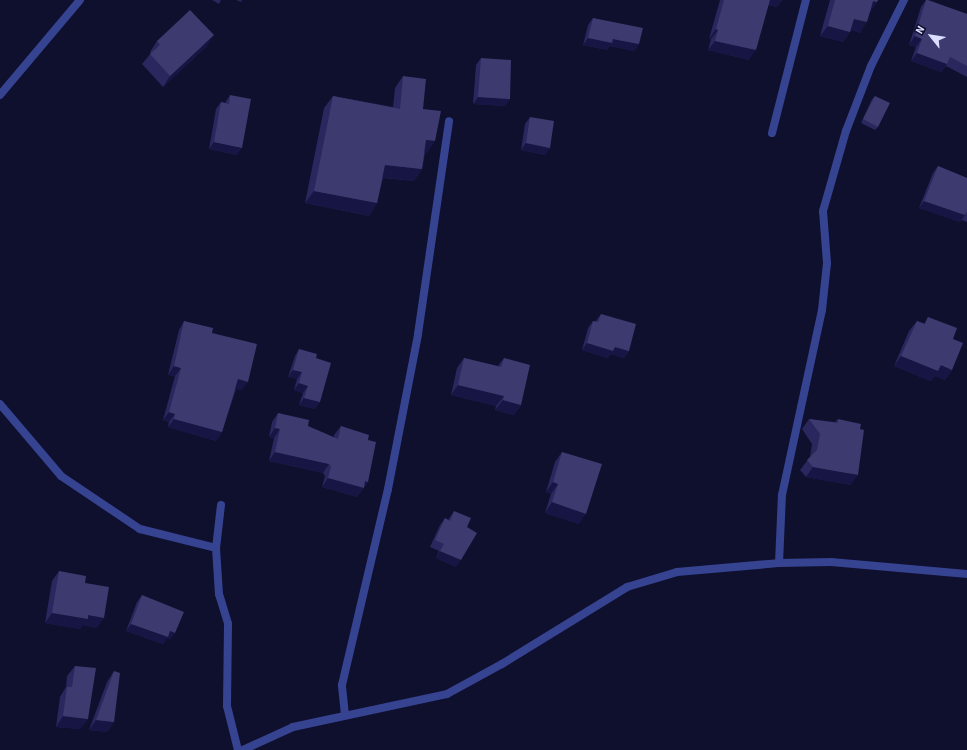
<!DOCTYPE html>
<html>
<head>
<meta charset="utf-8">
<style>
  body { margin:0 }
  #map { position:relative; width:967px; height:750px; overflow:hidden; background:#0f0f2e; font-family:"Source Sans 3",sans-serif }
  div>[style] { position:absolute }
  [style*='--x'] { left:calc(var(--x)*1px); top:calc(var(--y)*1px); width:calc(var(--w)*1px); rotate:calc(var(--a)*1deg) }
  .street>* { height:8px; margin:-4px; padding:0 4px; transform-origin:4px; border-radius:4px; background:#364391 }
  .wall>* { inset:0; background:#29275d }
  .shaded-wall>* { inset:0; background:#161543 }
  .building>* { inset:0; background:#3c3a6f }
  span { translate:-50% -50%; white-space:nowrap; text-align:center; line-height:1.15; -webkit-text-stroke:3.5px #0f0f2e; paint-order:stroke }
  .north { position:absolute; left:911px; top:16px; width:40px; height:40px; -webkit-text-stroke:3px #0f0f2e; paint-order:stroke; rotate:300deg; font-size:11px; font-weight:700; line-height:16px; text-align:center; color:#dcdeff }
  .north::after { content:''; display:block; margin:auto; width:14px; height:18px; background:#dcdeff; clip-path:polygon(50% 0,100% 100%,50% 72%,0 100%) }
</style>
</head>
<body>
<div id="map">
  <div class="street">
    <i style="--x:0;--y:95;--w:124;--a:-49.9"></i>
    <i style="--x:772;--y:133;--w:137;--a:-75.7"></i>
    <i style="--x:0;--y:404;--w:94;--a:49.7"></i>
    <i style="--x:61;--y:476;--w:95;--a:33.9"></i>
    <i style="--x:140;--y:529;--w:78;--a:14"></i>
    <i style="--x:221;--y:505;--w:43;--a:96.6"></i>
    <i style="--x:216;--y:548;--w:46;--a:86.3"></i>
    <i style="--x:219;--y:594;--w:31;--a:73"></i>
    <i style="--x:228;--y:624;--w:82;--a:90.7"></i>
    <i style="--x:227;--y:706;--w:45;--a:76"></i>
    <i style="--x:779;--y:563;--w:68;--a:-87.5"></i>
    <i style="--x:782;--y:495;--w:189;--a:-77.8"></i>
    <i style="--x:822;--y:310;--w:47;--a:-83.9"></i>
    <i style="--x:827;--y:263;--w:52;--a:-94.4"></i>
    <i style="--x:823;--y:211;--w:83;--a:-74"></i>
    <i style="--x:846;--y:131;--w:70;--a:-69"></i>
    <i style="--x:871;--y:66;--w:74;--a:-63.4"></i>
    <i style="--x:345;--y:715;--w:30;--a:-96"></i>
    <i style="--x:342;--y:685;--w:201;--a:-76.8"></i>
    <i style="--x:388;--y:489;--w:158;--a:-79"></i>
    <i style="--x:418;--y:334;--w:215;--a:-81.7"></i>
    <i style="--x:243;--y:750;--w:55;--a:-24.7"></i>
    <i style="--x:293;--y:727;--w:157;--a:-12.1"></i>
    <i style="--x:447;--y:694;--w:63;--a:-28.6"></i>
    <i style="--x:502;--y:664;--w:147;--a:-31.6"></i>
    <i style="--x:627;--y:587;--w:52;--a:-16.7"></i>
    <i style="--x:677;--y:572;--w:102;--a:-5"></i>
    <i style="--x:779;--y:563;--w:52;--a:-1.1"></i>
    <i style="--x:831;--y:562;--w:137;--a:5"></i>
  </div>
  <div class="wall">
    <i style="clip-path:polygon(212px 0,221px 0,219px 4px)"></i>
    <i style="clip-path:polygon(236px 0,242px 0,241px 2px)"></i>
    <i style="clip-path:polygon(720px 0,782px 0,777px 7px,768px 5px,749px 60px,708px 50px,711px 39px,709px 39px)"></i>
    <i style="clip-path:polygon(830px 0,878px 0,870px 12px,860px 33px,851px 30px,850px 32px,843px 42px,820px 36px)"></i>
    <i style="clip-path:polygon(926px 0,967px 14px,967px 77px,946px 66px,941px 72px,911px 61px,916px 47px,909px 45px,921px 7px)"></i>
    <i style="clip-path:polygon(593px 18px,639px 44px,634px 51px,610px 46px,607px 50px,583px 45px,588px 25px)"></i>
    <i style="clip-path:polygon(157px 41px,207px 46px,163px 87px,142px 64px,151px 53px,150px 52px)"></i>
    <i style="clip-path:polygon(481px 58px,510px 99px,505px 106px,473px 104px,476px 65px)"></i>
    <i style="clip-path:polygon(403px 76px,423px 109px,427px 153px,425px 153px,422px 169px,414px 181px,383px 178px,377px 203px,369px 216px,305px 203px,324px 108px,333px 96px,393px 107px,395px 88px)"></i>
    <i style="clip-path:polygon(230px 95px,237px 155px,209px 149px,216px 109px,221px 102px,225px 103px)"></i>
    <i style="clip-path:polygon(875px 96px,878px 127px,875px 130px,861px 123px,872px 99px)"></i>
    <i style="clip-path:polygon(530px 117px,550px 148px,545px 155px,521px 150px,525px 124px)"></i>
    <i style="clip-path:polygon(938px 166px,967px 178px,967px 222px,962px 220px,960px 222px,919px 208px,933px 173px)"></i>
    <i style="clip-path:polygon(601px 314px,629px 351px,624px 358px,611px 354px,608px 358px,582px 350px,588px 328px,593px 321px,595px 322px)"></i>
    <i style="clip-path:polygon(928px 317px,953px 339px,952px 370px,945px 380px,935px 376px,930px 381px,894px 366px,909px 331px,917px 321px,924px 324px)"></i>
    <i style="clip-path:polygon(184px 321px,212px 333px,242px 390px,236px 389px,222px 432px,216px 441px,168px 427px,169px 422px,163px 420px,175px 376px,168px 375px,179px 330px)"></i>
    <i style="clip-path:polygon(299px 349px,316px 358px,320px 402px,315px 409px,299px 405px,303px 393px,294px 390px,297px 379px,288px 377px,295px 356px)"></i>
    <i style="clip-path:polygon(464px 358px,498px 366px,504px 358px,521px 405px,514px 415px,495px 410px,496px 406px,451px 395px,457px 368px)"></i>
    <i style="clip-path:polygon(278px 413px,334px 438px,334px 435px,341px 426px,368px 440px,368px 482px,357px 497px,322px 487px,325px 476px,323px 473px,269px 461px,274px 438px,269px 437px,272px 422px)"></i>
    <i style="clip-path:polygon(809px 419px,835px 422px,838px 419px,851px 485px,806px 477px,800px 470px,810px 457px,812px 444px,802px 429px)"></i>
    <i style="clip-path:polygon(562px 452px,579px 524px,545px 513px,551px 494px,546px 492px,555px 462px)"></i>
    <i style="clip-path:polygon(454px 511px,467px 527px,456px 567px,436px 558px,439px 551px,430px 547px,440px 525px,445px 518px,448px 520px)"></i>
    <i style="clip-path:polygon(59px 571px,85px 583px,97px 628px,83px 625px,80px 629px,45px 623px,52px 581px)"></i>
    <i style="clip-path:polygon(142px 595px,170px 640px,167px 638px,163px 644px,126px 631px,137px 602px)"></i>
    <i style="clip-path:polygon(75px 666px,88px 719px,80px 729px,56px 727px,60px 697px,66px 687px,67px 676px)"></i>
    <i style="clip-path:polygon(114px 671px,114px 722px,107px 732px,89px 730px,107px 682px)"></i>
  </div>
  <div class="shaded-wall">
    <i style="clip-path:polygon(768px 0,782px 0,777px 7px,765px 4px)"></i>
    <i style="clip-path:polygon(873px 1px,877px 2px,870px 13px)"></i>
    <i style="clip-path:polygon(854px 19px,867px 22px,860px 33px,847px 29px)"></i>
    <i style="clip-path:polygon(828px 26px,850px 32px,843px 42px,820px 36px)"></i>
    <i style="clip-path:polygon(716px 29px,718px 30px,711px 39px,709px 39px)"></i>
    <i style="clip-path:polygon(214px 35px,207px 46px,163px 87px,170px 76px)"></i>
    <i style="clip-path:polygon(915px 36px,922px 39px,916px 47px,909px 45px)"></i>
    <i style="clip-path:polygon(588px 38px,613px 39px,639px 44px,634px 51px,610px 46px,607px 50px,583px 45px)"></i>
    <i style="clip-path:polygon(715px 41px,756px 50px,749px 60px,708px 50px)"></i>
    <i style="clip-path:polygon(917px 53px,947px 64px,941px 72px,911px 61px)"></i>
    <i style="clip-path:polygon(478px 97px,510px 99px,505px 106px,473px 104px)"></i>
    <i style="clip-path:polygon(426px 140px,435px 141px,427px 153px,418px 152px)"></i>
    <i style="clip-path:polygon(214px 142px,242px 148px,237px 155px,209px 149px)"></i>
    <i style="clip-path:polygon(526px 143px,550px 148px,545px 155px,521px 150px)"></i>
    <i style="clip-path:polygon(385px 165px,422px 169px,414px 181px,377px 177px)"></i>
    <i style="clip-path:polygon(314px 191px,377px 203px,369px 216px,305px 203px)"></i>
    <i style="clip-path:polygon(924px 201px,965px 215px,960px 222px,919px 208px)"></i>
    <i style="clip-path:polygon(587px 343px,615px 347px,629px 351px,624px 358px,611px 354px,608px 358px,582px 350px)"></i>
    <i style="clip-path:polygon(901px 356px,941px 365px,952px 370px,945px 380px,935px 376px,930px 381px,894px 366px)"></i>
    <i style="clip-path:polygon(174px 366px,181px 368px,175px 376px,168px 375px)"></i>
    <i style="clip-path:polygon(293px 370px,302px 372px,297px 379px,288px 377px)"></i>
    <i style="clip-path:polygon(238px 379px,248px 382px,242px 390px,232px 388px)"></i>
    <i style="clip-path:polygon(299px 383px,308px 386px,303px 393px,294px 390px)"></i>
    <i style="clip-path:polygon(458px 385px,504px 396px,496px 406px,451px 395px)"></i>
    <i style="clip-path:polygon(304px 398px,320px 402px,315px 409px,299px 405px)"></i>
    <i style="clip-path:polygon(503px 400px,521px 405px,514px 415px,495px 410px)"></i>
    <i style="clip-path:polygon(169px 412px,175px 414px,169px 422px,163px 420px)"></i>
    <i style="clip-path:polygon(174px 419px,222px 432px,216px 441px,168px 427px)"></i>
    <i style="clip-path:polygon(275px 428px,280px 429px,274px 438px,269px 437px)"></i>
    <i style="clip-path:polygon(275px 452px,329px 464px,323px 473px,269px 461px)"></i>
    <i style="clip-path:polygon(813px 467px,858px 475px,851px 485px,806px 477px)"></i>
    <i style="clip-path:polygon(328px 478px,365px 481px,368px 482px,357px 497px,322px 487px)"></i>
    <i style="clip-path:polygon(553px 482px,558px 484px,551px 494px,546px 492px)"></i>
    <i style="clip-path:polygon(552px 502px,586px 514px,579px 524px,545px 513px)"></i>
    <i style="clip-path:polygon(440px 551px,461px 560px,456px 567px,436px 558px)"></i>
    <i style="clip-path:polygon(52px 613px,88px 615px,104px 618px,97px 628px,83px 625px,80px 629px,45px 623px)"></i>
    <i style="clip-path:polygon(131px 624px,170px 631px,175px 633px,170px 640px,167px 638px,163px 644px,126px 631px)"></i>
    <i style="clip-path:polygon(63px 716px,88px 719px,80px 729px,56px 727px)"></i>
    <i style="clip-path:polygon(96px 720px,114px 722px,107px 732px,89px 730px)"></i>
  </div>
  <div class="building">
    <i style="clip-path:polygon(724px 0,770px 0,756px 50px,715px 41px,718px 30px,716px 29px)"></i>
    <i style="clip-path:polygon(835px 0,878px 0,877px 2px,873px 1px,867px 22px,854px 19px,850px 32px,828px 26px)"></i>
    <i style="clip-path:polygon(926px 0,928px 0,967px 14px,967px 66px,950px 57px,947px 64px,917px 53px,922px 39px,915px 36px)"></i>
    <i style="clip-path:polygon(190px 10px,214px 35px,170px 76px,150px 54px,160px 45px,157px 41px)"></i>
    <i style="clip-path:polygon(593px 18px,643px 28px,639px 44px,613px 39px,612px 43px,588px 38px)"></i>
    <i style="clip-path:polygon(481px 58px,511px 60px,510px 99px,478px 97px)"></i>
    <i style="clip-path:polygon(403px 76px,426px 79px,423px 109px,441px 111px,435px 141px,426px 140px,422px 169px,385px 165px,377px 203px,314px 191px,333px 96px,400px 109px)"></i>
    <i style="clip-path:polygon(230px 95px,251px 99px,242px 148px,214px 142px,221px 102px,229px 104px)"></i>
    <i style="clip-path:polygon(875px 96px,890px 103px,878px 127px,863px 119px)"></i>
    <i style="clip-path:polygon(530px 117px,554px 121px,550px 148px,526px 143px)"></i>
    <i style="clip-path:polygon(938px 166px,967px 178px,967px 213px,966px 212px,965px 215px,924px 201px)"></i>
    <i style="clip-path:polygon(601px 314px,636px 324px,629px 351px,615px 347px,613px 351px,587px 343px,593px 321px,598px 322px)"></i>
    <i style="clip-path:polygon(928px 317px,957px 328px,953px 339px,963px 343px,952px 370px,941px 365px,938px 371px,901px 356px,917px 321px,925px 324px)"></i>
    <i style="clip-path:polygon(184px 321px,213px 328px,212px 333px,257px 344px,248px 382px,238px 379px,222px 432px,174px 419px,175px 414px,169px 412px,181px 368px,174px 366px)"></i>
    <i style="clip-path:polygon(299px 349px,317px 354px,316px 358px,331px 363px,320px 402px,304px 398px,308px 386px,299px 383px,302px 372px,293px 370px)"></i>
    <i style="clip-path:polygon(464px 358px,501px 367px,504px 358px,530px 365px,521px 405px,503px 400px,504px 396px,458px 385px)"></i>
    <i style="clip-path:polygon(278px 413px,309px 420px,308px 426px,338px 439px,341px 426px,369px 435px,368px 440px,376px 442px,368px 482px,365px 481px,364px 488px,328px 478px,331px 467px,329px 464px,275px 452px,280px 429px,275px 428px)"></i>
    <i style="clip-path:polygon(809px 419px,838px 423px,838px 419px,861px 424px,860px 429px,864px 430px,858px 475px,813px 467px,807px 460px,817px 450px,820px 434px)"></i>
    <i style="clip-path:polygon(562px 452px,602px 464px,586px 514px,552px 502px,558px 484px,553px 482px)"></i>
    <i style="clip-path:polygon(454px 511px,471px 518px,467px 527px,477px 533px,461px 560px,440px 551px,444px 544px,435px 540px,445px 518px,450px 521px)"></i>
    <i style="clip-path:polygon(59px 571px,86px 576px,85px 583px,109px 587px,104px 618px,88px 615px,88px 619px,52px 613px)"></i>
    <i style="clip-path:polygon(142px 595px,184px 612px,175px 633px,170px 631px,168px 637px,131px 624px)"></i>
    <i style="clip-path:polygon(75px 666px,96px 668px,88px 719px,63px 716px,67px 687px,72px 687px)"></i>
    <i style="clip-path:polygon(114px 671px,120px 673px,114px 722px,96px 720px)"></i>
  </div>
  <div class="north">N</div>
</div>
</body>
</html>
